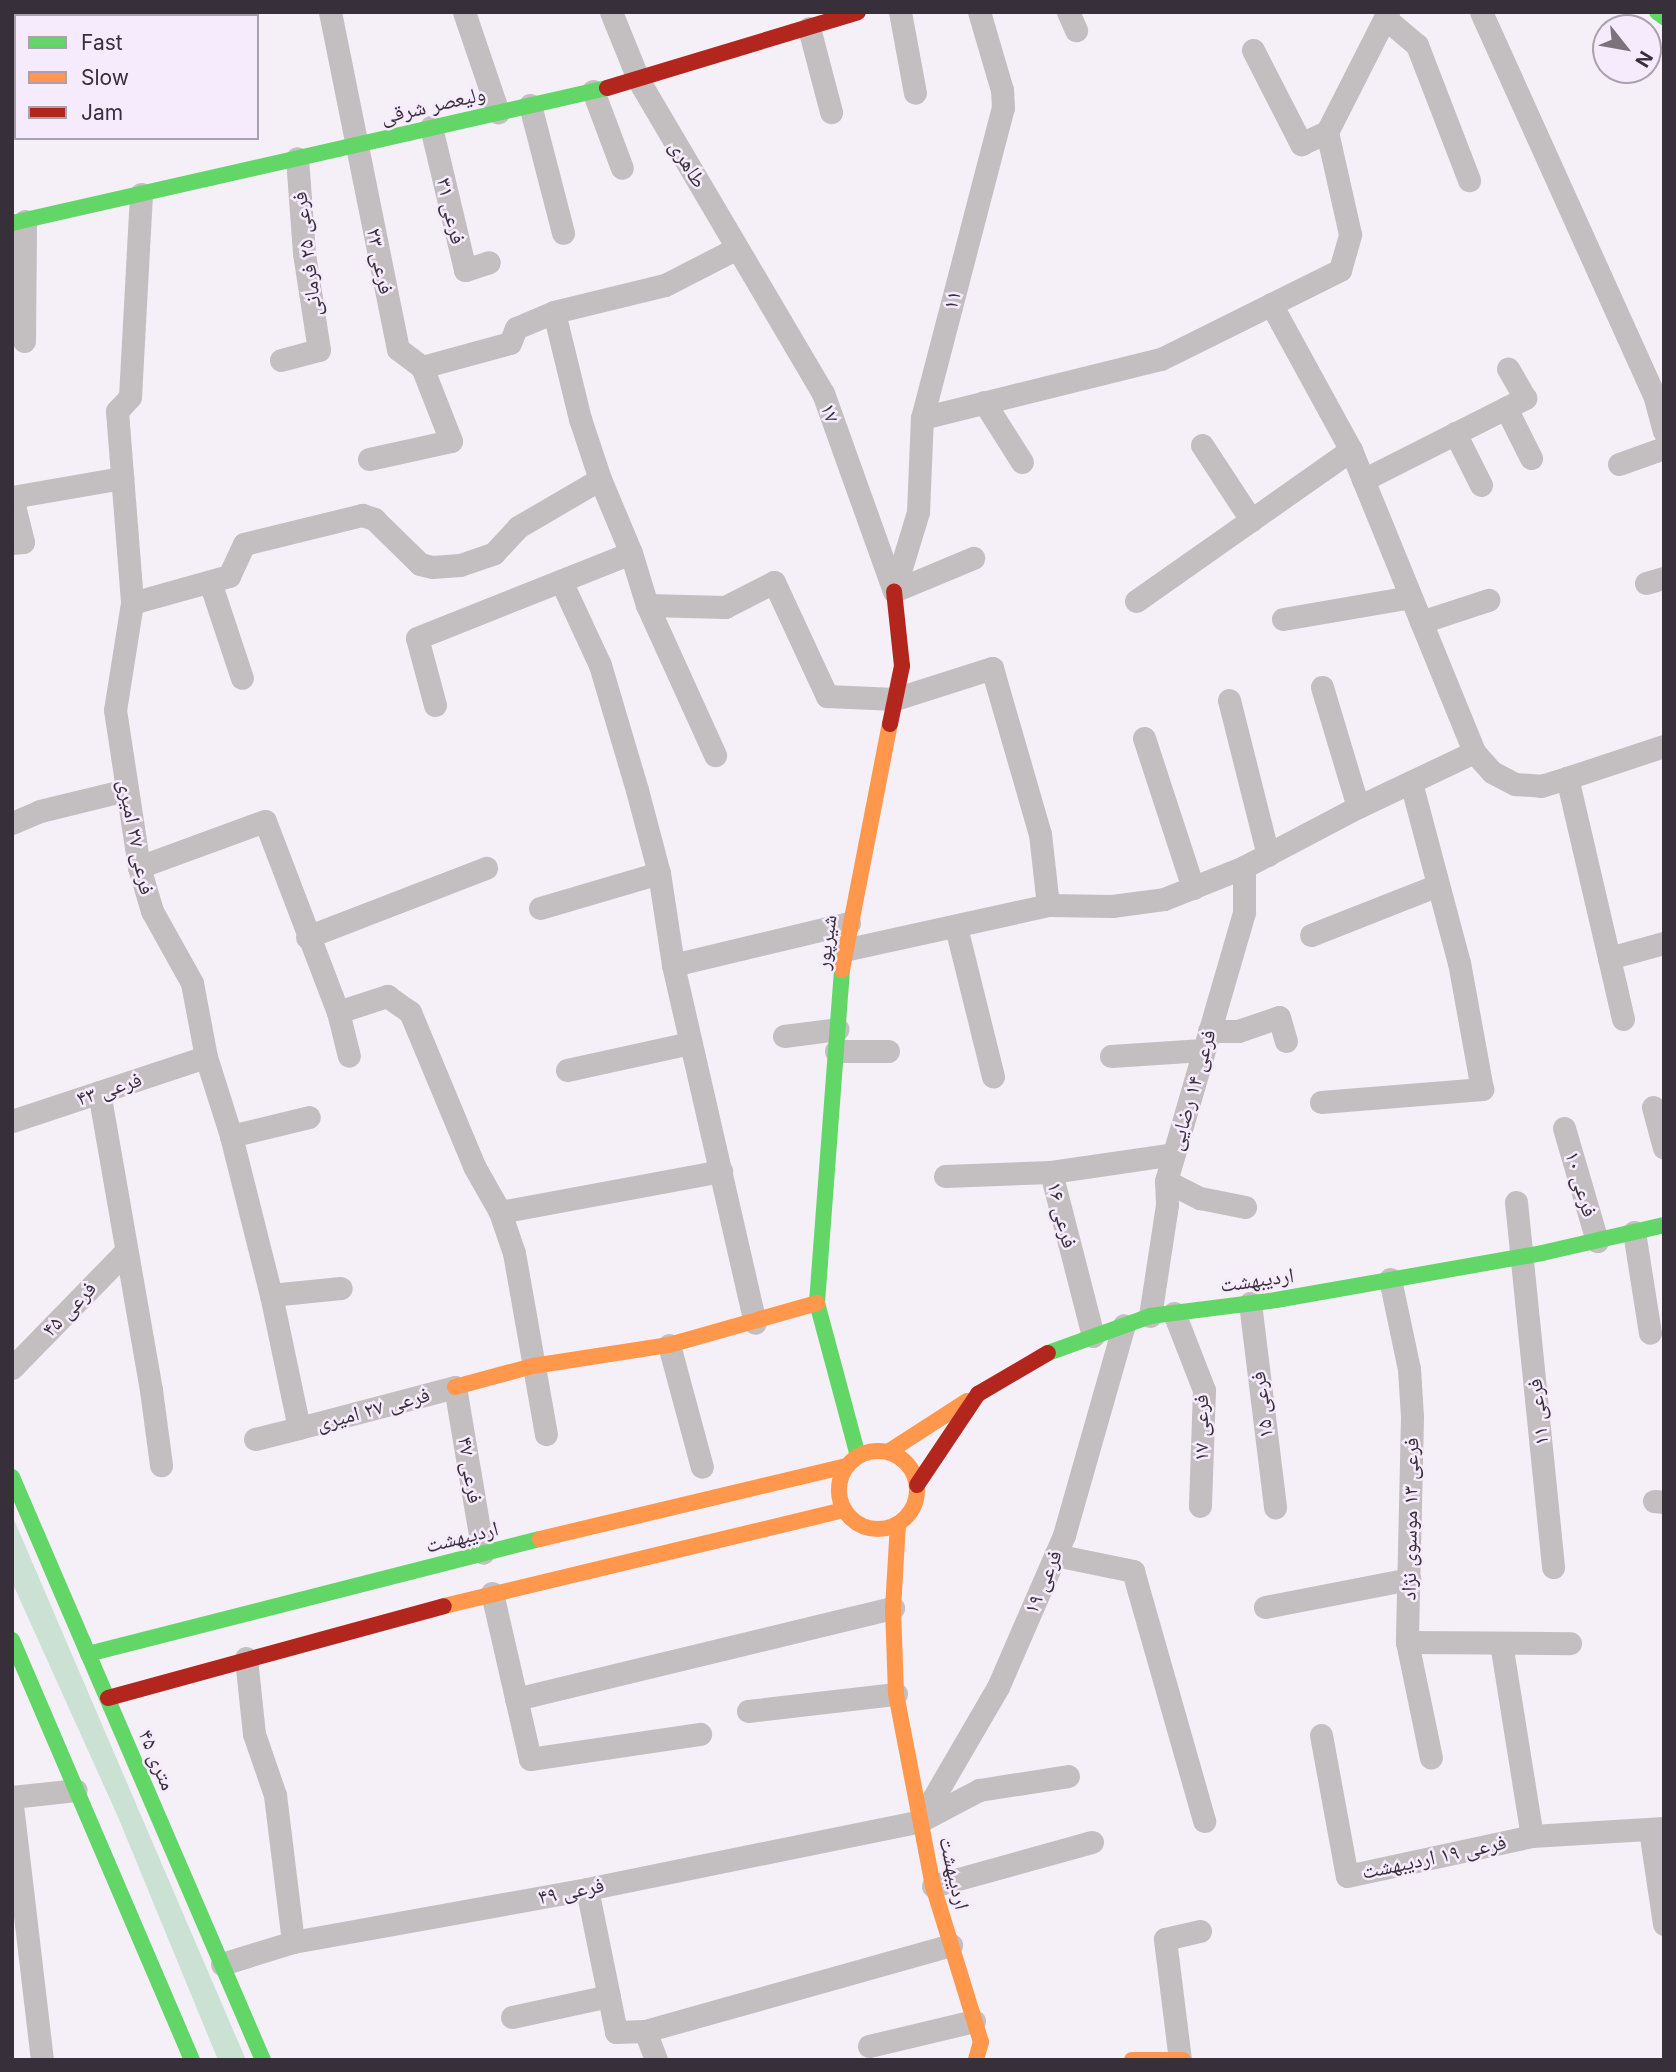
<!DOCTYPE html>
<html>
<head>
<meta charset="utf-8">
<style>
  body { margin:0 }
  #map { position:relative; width:1676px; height:2072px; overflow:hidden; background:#f5eff8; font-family:Inter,"Noto Naskh Arabic",sans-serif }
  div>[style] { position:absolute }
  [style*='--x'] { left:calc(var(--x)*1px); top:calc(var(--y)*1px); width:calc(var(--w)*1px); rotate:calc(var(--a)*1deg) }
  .green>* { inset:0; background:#cae1d4 }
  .street>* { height:23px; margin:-11.5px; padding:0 11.5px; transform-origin:11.5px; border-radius:11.5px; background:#c3bebf }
  .fast>* { height:16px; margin:-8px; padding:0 8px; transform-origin:8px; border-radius:8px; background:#63d668 }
  .slow>* { height:16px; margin:-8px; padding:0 8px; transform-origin:8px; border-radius:8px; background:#ff974d }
  .slow>.ring { margin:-8px; padding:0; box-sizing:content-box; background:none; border:16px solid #ff974d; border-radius:50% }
  .jam>* { height:16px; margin:-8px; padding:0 8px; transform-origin:8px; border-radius:8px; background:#b3261e }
  span { translate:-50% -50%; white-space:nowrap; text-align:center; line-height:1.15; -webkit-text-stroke:5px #f6ebfc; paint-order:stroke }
  .street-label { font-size:21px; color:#372f3a }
  .frame { position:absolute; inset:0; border:14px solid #372f3a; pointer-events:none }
  .legend { position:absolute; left:14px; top:14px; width:245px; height:126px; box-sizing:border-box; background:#f6ebfc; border:2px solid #aaa0ae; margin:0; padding:9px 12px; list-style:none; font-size:21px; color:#372f3a }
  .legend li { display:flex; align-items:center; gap:14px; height:35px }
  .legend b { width:35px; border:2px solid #aaa0ae }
  .north { position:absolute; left:1592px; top:14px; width:70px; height:70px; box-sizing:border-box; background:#f6ebfc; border:2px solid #aaa0ae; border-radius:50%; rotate:121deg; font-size:19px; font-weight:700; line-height:28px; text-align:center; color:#372f3a }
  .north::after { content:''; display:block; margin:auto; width:24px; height:32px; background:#7a727c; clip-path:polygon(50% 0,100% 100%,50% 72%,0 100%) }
</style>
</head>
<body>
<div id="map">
  <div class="green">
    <i style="clip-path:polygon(12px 1515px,246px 2060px,218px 2060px,118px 1817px,12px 1582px)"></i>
  </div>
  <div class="street">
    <i style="--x:330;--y:12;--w:344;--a:78.6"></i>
    <i style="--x:398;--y:349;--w:30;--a:37"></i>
    <i style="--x:464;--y:12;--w:106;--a:71.2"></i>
    <i style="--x:611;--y:12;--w:74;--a:67.9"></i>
    <i style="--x:639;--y:81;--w:362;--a:59.5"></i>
    <i style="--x:823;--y:393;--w:210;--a:70.3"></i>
    <i style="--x:900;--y:12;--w:82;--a:79.5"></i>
    <i style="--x:1068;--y:12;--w:20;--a:66"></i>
    <i style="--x:1481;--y:12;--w:423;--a:65.7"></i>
    <i style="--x:1655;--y:398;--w:34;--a:75"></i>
    <i style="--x:60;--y:16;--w:11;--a:-22"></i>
    <i style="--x:1385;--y:18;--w:42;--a:40.2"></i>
    <i style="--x:1417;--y:45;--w:145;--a:68.9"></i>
    <i style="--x:809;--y:28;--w:87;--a:75.3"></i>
    <i style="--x:1253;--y:50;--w:106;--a:62.9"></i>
    <i style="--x:1301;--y:144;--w:29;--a:-25"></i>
    <i style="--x:593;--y:91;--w:82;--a:69.4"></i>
    <i style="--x:530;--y:105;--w:132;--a:75.5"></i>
    <i style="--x:431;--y:127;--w:147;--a:76.6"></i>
    <i style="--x:465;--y:270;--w:25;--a:-18"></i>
    <i style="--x:141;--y:194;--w:203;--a:93.1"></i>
    <i style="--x:130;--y:397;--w:19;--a:133"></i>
    <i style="--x:117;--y:411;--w:193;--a:85.5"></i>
    <i style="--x:132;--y:603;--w:108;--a:99"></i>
    <i style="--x:115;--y:710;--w:159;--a:81.3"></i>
    <i style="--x:139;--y:867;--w:46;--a:73.5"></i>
    <i style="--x:152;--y:911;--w:82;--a:60.9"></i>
    <i style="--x:192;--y:983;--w:75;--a:79.3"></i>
    <i style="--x:206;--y:1057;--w:83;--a:72.4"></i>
    <i style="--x:231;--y:1136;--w:164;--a:75.9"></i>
    <i style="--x:271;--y:1295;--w:136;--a:78.1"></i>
    <i style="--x:299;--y:1428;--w:161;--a:-14.7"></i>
    <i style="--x:455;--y:1387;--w:168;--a:80.4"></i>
    <i style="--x:1271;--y:304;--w:166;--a:61.3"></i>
    <i style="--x:1351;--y:450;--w:326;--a:67.8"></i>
    <i style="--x:1474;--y:752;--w:27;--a:48"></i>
    <i style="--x:1492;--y:772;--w:26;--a:28"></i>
    <i style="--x:1515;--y:784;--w:26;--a:4"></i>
    <i style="--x:1541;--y:786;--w:27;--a:-17"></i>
    <i style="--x:24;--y:341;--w:120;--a:-89.5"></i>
    <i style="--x:281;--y:360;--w:39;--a:-15"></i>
    <i style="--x:319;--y:350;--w:98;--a:-98.8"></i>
    <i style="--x:304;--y:253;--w:95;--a:-94.2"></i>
    <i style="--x:984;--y:402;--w:71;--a:57.7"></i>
    <i style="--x:1506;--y:408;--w:56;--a:63.4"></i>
    <i style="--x:922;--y:418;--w:246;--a:-13.9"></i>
    <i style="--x:1161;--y:359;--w:200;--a:-26.4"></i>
    <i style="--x:1340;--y:270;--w:37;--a:-74"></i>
    <i style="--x:1350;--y:234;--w:105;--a:-102.7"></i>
    <i style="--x:1327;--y:132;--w:135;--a:-63.1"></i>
    <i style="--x:1455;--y:433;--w:58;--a:63.4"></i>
    <i style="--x:1202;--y:445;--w:90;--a:56.8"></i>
    <i style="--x:369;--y:459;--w:84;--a:-12.4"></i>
    <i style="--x:451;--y:441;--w:79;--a:-111.4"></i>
    <i style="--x:422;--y:367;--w:91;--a:-15.3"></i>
    <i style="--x:510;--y:343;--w:16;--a:-68"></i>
    <i style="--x:516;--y:328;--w:41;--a:-22.8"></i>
    <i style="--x:554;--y:312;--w:114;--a:-13.7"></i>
    <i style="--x:665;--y:285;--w:81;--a:-27.2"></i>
    <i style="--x:1619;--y:464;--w:48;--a:-19.6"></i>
    <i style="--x:1363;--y:480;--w:182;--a:-26.8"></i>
    <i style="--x:1525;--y:398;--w:34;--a:-120"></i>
    <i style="--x:12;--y:543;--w:11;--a:-5"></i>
    <i style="--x:23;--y:542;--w:46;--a:-103.7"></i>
    <i style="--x:12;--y:497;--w:112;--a:-9.8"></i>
    <i style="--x:631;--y:553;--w:54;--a:72.9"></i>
    <i style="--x:647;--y:605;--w:165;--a:65.6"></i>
    <i style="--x:561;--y:581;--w:93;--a:65.1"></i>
    <i style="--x:600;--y:665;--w:130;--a:73.5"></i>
    <i style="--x:637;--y:790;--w:86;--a:75.2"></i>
    <i style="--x:659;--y:873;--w:93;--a:81.3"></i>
    <i style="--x:673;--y:965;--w:367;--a:77.1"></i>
    <i style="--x:210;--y:582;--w:101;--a:71.6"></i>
    <i style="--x:1646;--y:583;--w:19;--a:-16"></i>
    <i style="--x:894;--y:591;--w:83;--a:-73.1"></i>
    <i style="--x:918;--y:512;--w:94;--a:-87.6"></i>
    <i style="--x:922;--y:418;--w:320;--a:-75.4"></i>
    <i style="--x:1003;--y:108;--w:18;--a:-93"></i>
    <i style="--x:1002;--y:90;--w:81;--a:-106.4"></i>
    <i style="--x:894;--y:591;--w:86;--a:-22.7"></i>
    <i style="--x:1136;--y:601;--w:263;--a:-35.1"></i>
    <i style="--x:132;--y:603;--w:101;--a:-15.6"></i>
    <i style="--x:229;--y:576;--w:35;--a:-65"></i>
    <i style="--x:244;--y:544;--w:122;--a:-13.8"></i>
    <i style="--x:362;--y:515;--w:13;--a:18"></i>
    <i style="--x:374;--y:519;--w:64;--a:44.4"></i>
    <i style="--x:420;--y:564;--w:12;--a:14"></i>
    <i style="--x:432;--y:567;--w:28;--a:-4"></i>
    <i style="--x:460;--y:565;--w:36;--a:-19"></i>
    <i style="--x:494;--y:553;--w:35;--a:-47"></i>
    <i style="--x:518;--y:527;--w:95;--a:-30.3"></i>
    <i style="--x:647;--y:605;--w:78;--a:1.5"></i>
    <i style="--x:725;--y:607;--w:55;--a:-27"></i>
    <i style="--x:774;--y:582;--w:126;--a:65.1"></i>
    <i style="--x:827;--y:696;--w:68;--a:2.5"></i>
    <i style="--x:895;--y:699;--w:102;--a:-17.7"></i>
    <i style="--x:992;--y:668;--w:173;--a:73.9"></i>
    <i style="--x:1040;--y:834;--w:71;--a:83.6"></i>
    <i style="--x:1283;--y:619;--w:129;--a:-9.8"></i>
    <i style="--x:1421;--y:622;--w:71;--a:-18.2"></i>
    <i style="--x:1322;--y:687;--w:125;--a:73.3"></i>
    <i style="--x:1229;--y:700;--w:160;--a:75.9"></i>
    <i style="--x:435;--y:705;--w:69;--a:-105"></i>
    <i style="--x:417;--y:638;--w:230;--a:-21.7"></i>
    <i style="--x:631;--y:553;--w:80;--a:-112.7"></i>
    <i style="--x:600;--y:479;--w:63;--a:-108.4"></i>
    <i style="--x:580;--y:419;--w:110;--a:-103.7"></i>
    <i style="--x:1144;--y:738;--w:158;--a:71.9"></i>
    <i style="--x:12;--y:823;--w:30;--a:-23"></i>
    <i style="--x:40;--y:811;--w:89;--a:-13.7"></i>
    <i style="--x:139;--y:867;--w:134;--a:-20.1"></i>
    <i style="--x:265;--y:821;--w:204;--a:69.1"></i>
    <i style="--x:338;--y:1012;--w:45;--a:76"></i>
    <i style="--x:540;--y:908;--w:124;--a:-16.4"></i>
    <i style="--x:956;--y:927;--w:154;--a:76.1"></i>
    <i style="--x:1311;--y:935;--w:136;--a:-21.5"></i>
    <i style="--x:307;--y:937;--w:192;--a:-21.1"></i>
    <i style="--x:844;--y:950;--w:209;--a:-12.4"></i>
    <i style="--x:1048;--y:905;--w:64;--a:0.9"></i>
    <i style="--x:1112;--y:906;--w:52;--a:-7.7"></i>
    <i style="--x:1164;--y:899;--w:86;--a:-21.8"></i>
    <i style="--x:1244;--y:867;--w:129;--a:-27.8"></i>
    <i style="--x:1358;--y:807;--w:128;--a:-25.4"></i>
    <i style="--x:1609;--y:958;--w:185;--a:-103.1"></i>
    <i style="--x:1567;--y:778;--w:102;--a:-18.3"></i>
    <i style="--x:673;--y:965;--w:181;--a:-13.4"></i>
    <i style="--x:338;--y:1012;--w:52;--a:-18.1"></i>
    <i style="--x:387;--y:996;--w:28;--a:35"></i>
    <i style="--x:410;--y:1012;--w:167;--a:67.4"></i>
    <i style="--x:474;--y:1166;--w:53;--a:60.5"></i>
    <i style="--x:500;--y:1212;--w:43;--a:71.1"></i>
    <i style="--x:514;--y:1253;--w:184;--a:80"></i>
    <i style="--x:1623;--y:1019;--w:63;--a:-102.9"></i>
    <i style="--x:1609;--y:958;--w:57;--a:-15.3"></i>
    <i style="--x:1209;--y:1031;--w:29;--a:0"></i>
    <i style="--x:1238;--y:1031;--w:43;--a:-18.9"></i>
    <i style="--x:1279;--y:1017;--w:25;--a:74"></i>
    <i style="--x:784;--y:1036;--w:54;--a:-7.4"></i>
    <i style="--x:836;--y:1051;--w:52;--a:0"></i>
    <i style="--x:1111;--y:1056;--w:92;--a:-3.7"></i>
    <i style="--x:567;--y:1070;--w:126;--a:-12.4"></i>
    <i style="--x:99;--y:1092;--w:303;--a:80.1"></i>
    <i style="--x:151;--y:1390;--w:76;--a:82.4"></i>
    <i style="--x:1321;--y:1102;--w:162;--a:-4.6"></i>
    <i style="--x:1482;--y:1089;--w:128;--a:-100.3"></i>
    <i style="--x:1459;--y:963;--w:187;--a:-104.9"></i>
    <i style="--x:1653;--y:1107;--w:42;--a:75"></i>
    <i style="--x:12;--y:1121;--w:204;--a:-18.3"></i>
    <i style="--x:1564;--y:1128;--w:118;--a:73.7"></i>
    <i style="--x:231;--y:1136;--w:80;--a:-13.7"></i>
    <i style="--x:945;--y:1176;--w:106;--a:-2.2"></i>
    <i style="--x:1166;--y:1181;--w:38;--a:27"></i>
    <i style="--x:1200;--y:1198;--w:46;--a:11.3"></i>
    <i style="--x:1516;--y:1202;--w:367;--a:84.2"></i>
    <i style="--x:500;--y:1212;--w:225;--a:-10.5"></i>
    <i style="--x:1634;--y:1232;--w:102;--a:81"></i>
    <i style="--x:1390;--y:1279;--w:92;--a:78.1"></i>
    <i style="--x:1409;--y:1369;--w:48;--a:86.4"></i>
    <i style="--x:1412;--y:1417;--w:225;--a:91.3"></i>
    <i style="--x:1407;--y:1642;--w:118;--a:78.3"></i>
    <i style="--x:271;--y:1295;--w:70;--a:-5.7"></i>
    <i style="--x:1250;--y:1303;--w:206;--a:83"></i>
    <i style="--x:1174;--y:1313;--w:83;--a:68.7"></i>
    <i style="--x:1204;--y:1390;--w:116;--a:92"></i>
    <i style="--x:1150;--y:1316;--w:112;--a:-81.3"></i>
    <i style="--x:1167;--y:1205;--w:24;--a:-92"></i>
    <i style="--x:1166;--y:1181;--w:280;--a:-73.8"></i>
    <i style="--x:1244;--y:912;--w:45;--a:-90"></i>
    <i style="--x:1093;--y:1336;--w:169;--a:-104.4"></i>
    <i style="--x:1051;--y:1172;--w:124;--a:-8.3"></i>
    <i style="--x:669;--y:1345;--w:126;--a:74.9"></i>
    <i style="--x:12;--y:1368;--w:163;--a:-45.7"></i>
    <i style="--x:255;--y:1439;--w:45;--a:-14"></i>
    <i style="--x:1654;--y:1501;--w:10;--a:6"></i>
    <i style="--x:1055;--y:1555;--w:80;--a:11.6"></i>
    <i style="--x:1133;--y:1571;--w:260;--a:74.1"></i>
    <i style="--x:492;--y:1593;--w:170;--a:77.1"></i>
    <i style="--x:530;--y:1759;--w:172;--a:-8.4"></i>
    <i style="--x:1265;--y:1607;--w:147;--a:-11"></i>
    <i style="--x:1407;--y:1642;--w:163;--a:0.4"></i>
    <i style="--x:1501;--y:1643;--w:195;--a:80.9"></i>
    <i style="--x:246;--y:1658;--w:76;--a:84"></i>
    <i style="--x:254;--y:1734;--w:65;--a:71"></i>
    <i style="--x:275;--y:1795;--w:148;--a:83"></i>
    <i style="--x:516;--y:1699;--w:388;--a:-13.6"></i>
    <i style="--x:748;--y:1711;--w:149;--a:-6.6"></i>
    <i style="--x:1321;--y:1735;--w:143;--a:79.6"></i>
    <i style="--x:1347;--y:1876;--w:189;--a:-12.2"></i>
    <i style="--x:1532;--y:1836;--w:132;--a:-3.5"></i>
    <i style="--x:12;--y:1797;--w:64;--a:-6.2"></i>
    <i style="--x:12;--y:1805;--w:257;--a:83.3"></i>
    <i style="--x:920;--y:1821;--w:155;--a:-59.8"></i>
    <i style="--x:998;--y:1687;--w:166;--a:-66.5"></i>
    <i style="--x:1064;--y:1535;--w:218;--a:-74.1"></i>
    <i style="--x:1650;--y:1830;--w:95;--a:81.5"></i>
    <i style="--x:933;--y:1886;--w:165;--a:-15.5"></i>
    <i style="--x:587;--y:1889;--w:146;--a:78.5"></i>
    <i style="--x:616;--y:2032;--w:29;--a:-2"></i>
    <i style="--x:645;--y:2031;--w:318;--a:-15.7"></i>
    <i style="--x:222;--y:1964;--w:74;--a:-17.2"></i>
    <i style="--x:293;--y:1942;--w:299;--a:-10.2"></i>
    <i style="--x:587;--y:1889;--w:340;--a:-11.5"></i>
    <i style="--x:920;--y:1821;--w:67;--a:-27.7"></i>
    <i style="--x:979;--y:1790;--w:90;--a:-8.9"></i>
    <i style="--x:512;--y:2017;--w:99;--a:-12.2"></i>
    <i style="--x:645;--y:2031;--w:31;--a:69"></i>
    <i style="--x:869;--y:2046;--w:108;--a:-13.4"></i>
    <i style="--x:1180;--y:2060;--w:122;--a:-97.1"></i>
    <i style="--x:1165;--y:1939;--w:36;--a:-13"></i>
  </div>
  <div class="fast">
    <i style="--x:1657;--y:12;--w:9;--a:36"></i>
    <i style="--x:12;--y:223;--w:610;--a:-12.78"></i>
    <i style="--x:842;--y:970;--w:334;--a:94.3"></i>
    <i style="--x:817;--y:1303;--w:158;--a:75"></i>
    <i style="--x:1048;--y:1353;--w:109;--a:-19.9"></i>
    <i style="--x:1150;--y:1316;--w:127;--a:-7.2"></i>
    <i style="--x:1276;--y:1300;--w:270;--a:-10"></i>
    <i style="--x:1542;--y:1253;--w:125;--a:-12.9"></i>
    <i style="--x:12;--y:1477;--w:635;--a:66.71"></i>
    <i style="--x:12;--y:1640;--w:457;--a:66.8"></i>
    <i style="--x:88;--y:1654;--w:466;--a:-14.3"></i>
  </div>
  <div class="slow">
    <i style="--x:842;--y:970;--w:251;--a:-79"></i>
    <i style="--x:455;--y:1387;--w:81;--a:-15.1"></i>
    <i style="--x:533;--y:1366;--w:138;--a:-8.8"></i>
    <i style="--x:669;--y:1345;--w:154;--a:-15.8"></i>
    <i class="ring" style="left:839px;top:1451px;width:62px;height:62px"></i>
    <i style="--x:888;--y:1452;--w:94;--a:-32.8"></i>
    <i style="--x:898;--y:1524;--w:84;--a:93.4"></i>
    <i style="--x:893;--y:1608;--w:86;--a:88"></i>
    <i style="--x:896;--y:1694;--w:196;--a:79.1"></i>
    <i style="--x:933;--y:1886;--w:163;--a:72.9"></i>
    <i style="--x:981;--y:2042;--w:19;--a:106"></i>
    <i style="--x:540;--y:1539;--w:316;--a:-13.4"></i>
    <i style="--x:444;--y:1606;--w:411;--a:-13.5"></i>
    <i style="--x:1132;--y:2060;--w:51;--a:0"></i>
  </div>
  <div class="jam">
    <i style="--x:607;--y:88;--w:262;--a:-16.8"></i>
    <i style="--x:890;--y:724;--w:59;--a:-78.3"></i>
    <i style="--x:902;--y:666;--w:75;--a:-96.1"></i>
    <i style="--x:917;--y:1485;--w:110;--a:-56.2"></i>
    <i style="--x:978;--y:1394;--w:81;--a:-30.4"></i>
    <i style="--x:108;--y:1698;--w:348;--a:-15.3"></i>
  </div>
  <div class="street-label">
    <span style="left:433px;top:105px;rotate:-13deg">ولیعصر شرقی</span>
    <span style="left:688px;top:164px;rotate:59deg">طاهری</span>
    <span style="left:451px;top:211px;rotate:77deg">فرعی ۳۱</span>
    <span style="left:307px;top:254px;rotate:-97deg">فرعی ۲۵ فرمانی</span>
    <span style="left:380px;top:261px;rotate:79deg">فرعی ۲۳</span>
    <span style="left:952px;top:300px;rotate:-75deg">۱۱</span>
    <span style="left:830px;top:413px;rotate:70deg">۱۷</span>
    <span style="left:136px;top:837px;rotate:79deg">فرعی ۲۷ امیری</span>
    <span style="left:826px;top:942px;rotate:-82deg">شیرپور</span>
    <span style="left:109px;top:1089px;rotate:-18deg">فرعی ۴۳</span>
    <span style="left:1192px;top:1090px;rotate:-74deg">فرعی ۱۴ رضایی</span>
    <span style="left:1581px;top:1184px;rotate:74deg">فرعی ۱۰</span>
    <span style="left:1062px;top:1215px;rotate:76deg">فرعی ۱۶</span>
    <span style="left:1257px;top:1280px;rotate:-8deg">اردیبهشت</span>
    <span style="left:69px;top:1309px;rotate:-46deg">فرعی ۴۵</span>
    <span style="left:1262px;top:1405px;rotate:-97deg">فرعی ۱۵</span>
    <span style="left:373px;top:1409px;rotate:-15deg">فرعی ۲۷ امیری</span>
    <span style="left:1538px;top:1412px;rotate:-96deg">فرعی ۱۱</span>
    <span style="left:1201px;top:1428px;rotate:-90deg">فرعی ۱۷</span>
    <span style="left:470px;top:1470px;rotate:81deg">فرعی ۴۷</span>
    <span style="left:1410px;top:1519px;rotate:-89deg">فرعی ۱‍۳ موسوی نژاد</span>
    <span style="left:462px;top:1537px;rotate:-14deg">اردیبهشت</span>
    <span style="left:1043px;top:1582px;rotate:-67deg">فرعی ۱۹</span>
    <span style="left:157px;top:1760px;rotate:67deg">۴۵ متری</span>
    <span style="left:1434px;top:1857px;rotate:-12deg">فرعی ۱۹ اردیبهشت</span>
    <span style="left:954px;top:1873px;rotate:77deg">اردیبهشت</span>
    <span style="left:571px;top:1891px;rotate:-11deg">فرعی ۴۹</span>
  </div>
  <div class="frame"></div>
  <ul class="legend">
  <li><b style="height:9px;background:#63d668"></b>Fast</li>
  <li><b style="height:9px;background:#ff974d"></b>Slow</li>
  <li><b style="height:9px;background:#b3261e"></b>Jam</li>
  </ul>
  <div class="north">N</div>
</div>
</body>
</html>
